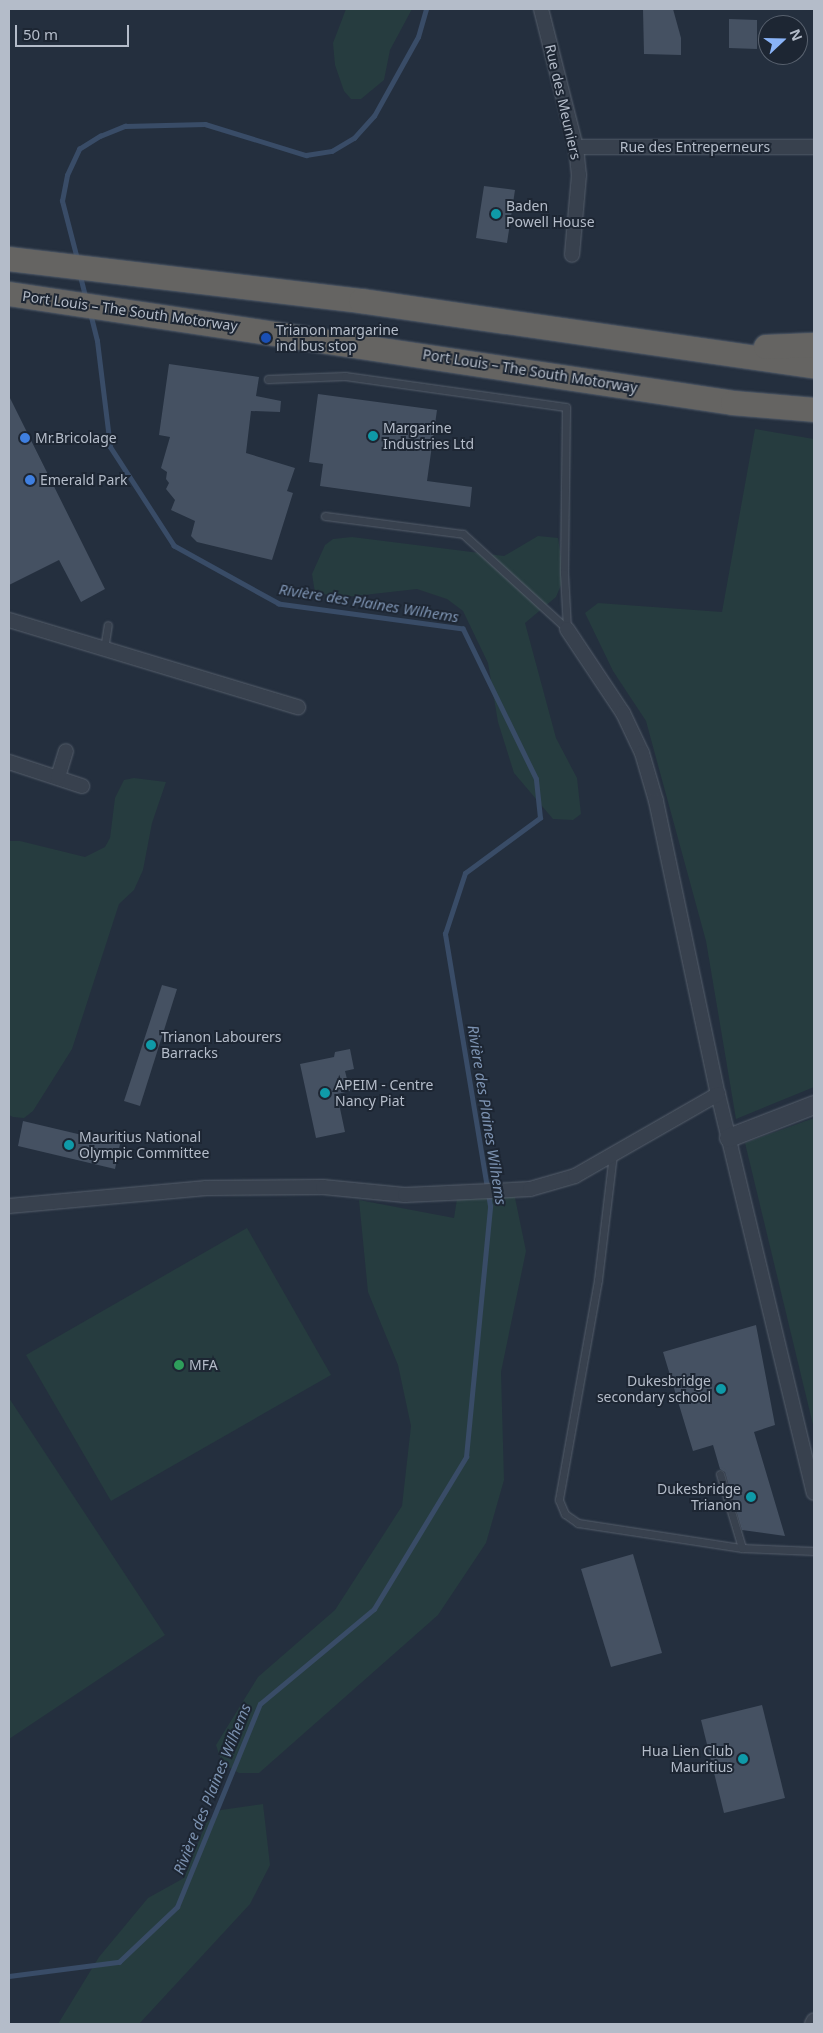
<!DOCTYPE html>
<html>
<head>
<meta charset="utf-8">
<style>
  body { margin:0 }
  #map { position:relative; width:823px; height:2033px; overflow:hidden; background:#242f3e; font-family:"Noto Sans",sans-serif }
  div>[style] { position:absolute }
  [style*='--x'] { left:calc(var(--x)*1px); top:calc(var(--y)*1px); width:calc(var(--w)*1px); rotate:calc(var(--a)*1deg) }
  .green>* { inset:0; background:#263c3f }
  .stream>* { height:4.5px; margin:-2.25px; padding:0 2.25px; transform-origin:2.25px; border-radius:2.25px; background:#394c67 }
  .building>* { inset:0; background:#455162 }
  .roads { filter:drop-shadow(0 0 1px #565f6c) drop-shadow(0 0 1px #565f6c) }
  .service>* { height:7px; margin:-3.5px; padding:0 3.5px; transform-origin:3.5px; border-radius:3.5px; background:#38414e }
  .minor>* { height:14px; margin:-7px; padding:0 7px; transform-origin:7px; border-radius:7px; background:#38414e }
  .tertiary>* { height:18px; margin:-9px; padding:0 9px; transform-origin:9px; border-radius:9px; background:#38414e }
  .trunk>* { height:24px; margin:-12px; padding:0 12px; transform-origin:12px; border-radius:12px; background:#656462 }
  .dots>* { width:14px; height:14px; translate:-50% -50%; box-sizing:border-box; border:2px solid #1d2633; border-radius:50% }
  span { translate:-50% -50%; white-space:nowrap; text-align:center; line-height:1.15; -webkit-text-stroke:4px #1d2633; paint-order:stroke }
  .street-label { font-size:14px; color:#b4bcc9 }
  .poi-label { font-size:14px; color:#b4bcc9 }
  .left { translate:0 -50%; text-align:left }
  .right { translate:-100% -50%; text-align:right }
  .water-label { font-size:15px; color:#7c92b1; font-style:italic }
  .frame { position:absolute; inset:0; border:10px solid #b4bcc9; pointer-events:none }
  .north { position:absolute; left:758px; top:15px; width:50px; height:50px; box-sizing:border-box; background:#1d2633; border:1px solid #59626f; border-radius:50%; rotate:69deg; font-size:14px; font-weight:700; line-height:20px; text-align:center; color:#b4bcc9 }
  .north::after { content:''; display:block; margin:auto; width:18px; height:22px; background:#8ab4f8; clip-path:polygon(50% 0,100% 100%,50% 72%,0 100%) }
  .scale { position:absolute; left:15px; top:25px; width:114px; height:22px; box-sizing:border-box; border:2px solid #b4bcc9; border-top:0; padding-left:6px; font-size:15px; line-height:18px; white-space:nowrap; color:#b4bcc9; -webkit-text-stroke:4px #1d2633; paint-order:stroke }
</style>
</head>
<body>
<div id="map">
  <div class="green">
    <i style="clip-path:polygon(346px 9px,412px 9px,390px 50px,384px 80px,361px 99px,351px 99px,344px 91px,335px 65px,333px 43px)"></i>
    <i style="clip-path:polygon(755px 429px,814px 439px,814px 1087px,736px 1119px,706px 941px,646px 721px,613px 671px,585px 613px,598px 603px,722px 612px)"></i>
    <i style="clip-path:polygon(538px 536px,558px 538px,564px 578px,556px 597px,525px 623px,556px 738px,577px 778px,581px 814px,573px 820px,553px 819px,514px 773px,498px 722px,488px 663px,463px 611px,447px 599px,417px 589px,346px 597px,315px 593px,312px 574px,325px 545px,333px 539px,352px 537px,504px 556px)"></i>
    <i style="clip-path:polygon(134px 778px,166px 782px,152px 823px,143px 870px,134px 890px,119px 904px,72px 1049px,33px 1111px,24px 1118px,13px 1117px,9px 1115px,9px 841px,20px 841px,85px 857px,105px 847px,110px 838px,115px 798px,124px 780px)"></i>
    <i style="clip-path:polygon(814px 1118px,814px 1429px,745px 1143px)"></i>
    <i style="clip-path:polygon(514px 1193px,526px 1251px,501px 1372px,504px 1480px,486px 1543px,438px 1615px,259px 1773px,239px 1773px,222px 1763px,216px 1745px,258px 1677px,335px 1610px,402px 1506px,411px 1426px,398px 1365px,368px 1292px,359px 1200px,454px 1218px,457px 1199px)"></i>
    <i style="clip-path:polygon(247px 1228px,331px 1375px,111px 1501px,26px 1355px)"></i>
    <i style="clip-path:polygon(9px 1398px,165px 1635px,9px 1739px)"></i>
    <i style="clip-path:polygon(263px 1804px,270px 1865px,250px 1904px,139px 2024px,58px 2024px,99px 1957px,148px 1898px,184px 1878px,206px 1823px,221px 1810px)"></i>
  </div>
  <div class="stream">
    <i style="--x:77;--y:259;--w:60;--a:-104.5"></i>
    <i style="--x:62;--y:201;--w:26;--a:-79"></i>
    <i style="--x:67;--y:175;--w:29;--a:-65"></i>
    <i style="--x:79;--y:149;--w:25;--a:-32"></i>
    <i style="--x:100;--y:136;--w:27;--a:-22"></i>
    <i style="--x:125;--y:126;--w:80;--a:-1.4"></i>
    <i style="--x:205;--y:124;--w:106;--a:17.1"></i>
    <i style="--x:306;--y:155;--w:26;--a:-9"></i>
    <i style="--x:332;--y:151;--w:26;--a:-31"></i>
    <i style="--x:354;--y:138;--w:30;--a:-48"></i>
    <i style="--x:374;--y:116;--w:90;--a:-60.9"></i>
    <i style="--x:418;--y:37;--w:29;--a:-74"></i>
    <i style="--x:80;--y:274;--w:25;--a:76"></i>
    <i style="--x:9;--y:1976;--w:111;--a:-7.3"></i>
    <i style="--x:119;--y:1962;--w:80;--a:-43.5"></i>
    <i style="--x:177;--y:1907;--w:219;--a:-67.8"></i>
    <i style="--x:260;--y:1704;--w:148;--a:-39.8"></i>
    <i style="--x:374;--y:1609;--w:178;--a:-58.8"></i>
    <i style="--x:466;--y:1457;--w:252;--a:-84.5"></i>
    <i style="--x:490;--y:1206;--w:276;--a:-99.4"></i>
    <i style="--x:445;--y:934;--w:64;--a:-71.8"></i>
    <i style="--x:465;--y:873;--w:93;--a:-36.3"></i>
    <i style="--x:540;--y:818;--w:39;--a:-96"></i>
    <i style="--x:536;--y:779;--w:167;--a:-116"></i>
    <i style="--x:463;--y:629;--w:186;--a:-172.3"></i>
    <i style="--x:279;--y:604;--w:120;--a:-151.1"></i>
    <i style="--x:174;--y:546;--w:118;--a:-122.9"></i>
    <i style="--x:110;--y:447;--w:107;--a:-97"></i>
    <i style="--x:97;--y:341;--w:29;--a:-104"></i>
  </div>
  <div class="building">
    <i style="clip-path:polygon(643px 9px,673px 9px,681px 38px,681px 55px,644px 54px)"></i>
    <i style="clip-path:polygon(729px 19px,757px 20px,757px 49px,729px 48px)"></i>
    <i style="clip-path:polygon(484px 186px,515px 190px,507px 243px,476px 238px)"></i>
    <i style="clip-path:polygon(169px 364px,259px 377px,256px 396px,281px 401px,280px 412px,251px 411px,246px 453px,295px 468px,287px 491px,293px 493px,272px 560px,197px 542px,191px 536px,195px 521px,171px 510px,175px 500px,166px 489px,169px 483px,166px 479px,167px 472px,161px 468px,170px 437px,159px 435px)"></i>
    <i style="clip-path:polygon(318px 394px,437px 410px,427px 481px,472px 487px,470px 507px,320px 486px,323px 464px,309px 462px)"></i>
    <i style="clip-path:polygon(9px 396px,105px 589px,81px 602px,59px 560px,9px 585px)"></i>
    <i style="clip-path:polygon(162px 985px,177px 989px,140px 1106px,124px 1101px)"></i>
    <i style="clip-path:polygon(350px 1049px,354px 1069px,345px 1071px,350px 1091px,337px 1094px,345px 1132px,316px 1138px,300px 1064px,334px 1057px,335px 1052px)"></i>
    <i style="clip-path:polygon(23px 1121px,120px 1144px,115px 1169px,18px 1146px)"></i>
    <i style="clip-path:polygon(756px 1325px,775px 1425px,754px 1432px,785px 1536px,742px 1530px,725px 1472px,720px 1469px,713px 1445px,693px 1451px,663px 1352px)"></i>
    <i style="clip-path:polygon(633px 1554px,662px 1653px,611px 1667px,581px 1569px)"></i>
    <i style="clip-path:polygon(762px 1705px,785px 1798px,724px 1813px,701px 1720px)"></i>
  </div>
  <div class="roads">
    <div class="service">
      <i style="--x:268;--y:379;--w:77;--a:-2.2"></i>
      <i style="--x:345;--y:376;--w:223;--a:8"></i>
      <i style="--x:566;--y:407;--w:166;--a:90.7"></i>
      <i style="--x:564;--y:573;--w:56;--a:86.9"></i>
      <i style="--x:325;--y:516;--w:139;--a:7.4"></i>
      <i style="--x:463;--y:534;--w:141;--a:42.4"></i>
      <i style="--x:104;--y:649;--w:24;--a:-81"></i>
      <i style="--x:613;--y:1154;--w:127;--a:96.8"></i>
      <i style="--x:598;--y:1280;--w:223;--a:100.1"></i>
      <i style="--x:559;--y:1500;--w:15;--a:67"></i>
      <i style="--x:565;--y:1514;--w:16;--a:35"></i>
      <i style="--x:578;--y:1523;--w:166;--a:8.7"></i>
      <i style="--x:742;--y:1548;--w:72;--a:2.4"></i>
      <i style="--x:720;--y:1474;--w:77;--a:73.4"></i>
    </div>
    <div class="minor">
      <i style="--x:541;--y:9;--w:142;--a:75.8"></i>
      <i style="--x:576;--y:147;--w:28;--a:84"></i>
      <i style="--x:579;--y:175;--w:80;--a:95"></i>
      <i style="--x:576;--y:147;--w:238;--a:0"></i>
      <i style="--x:9;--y:620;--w:302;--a:16.8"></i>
      <i style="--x:567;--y:629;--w:101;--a:56.3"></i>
      <i style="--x:623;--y:713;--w:44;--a:64.6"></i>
      <i style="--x:642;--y:753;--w:50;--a:73.7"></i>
      <i style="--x:656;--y:801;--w:299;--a:78.1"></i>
      <i style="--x:718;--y:1094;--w:410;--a:76.5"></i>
      <i style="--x:9;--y:762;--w:77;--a:18.2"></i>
      <i style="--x:58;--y:777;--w:27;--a:-73"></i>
      <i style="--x:9;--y:1206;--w:198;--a:-5.2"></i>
      <i style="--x:206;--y:1188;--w:117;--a:-0.5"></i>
      <i style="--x:323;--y:1187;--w:82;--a:5.6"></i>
      <i style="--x:405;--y:1195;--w:125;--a:-2.7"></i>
      <i style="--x:530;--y:1189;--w:47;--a:-16.1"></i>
      <i style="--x:575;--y:1176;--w:165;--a:-29.8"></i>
      <i style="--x:812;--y:2024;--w:4;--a:-63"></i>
    </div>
    <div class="tertiary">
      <i style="--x:729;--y:1138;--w:91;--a:-21.2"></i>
    </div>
    <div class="trunk">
      <i style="--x:9;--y:259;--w:354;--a:6.8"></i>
      <i style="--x:361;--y:301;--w:458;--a:8.2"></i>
      <i style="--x:9;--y:294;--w:732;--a:8.56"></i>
      <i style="--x:733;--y:403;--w:81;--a:4.9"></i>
      <i style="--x:766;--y:347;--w:48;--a:-2.4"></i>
    </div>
  </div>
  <div class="dots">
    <i style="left:496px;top:214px;background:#0f9aa8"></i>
    <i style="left:266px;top:338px;background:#1a4fb4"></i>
    <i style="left:373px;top:436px;background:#0f9aa8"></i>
    <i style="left:25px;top:438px;background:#3f7fe0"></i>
    <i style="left:30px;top:480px;background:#3f7fe0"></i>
    <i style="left:151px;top:1045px;background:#0f9aa8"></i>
    <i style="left:325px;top:1093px;background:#0f9aa8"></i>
    <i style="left:69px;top:1145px;background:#0f9aa8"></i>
    <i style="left:179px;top:1365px;background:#2e9e5b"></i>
    <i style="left:721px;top:1389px;background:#0f9aa8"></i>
    <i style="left:751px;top:1497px;background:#0f9aa8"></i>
    <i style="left:743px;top:1759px;background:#0f9aa8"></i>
  </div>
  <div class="street-label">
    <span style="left:563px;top:102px;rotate:77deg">Rue des Meuniers</span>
    <span style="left:695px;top:147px">Rue des Entreperneurs</span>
    <span style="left:130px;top:311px;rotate:8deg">Port Louis – The South Motorway</span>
    <span style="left:530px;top:371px;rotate:9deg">Port Louis – The South Motorway</span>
  </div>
  <div class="poi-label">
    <span class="left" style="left:506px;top:214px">Baden<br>Powell House</span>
    <span class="left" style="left:276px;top:338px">Trianon margarine<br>ind bus stop</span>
    <span class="left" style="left:383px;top:436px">Margarine<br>Industries Ltd</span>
    <span class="left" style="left:35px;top:438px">Mr.Bricolage</span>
    <span class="left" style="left:40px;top:480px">Emerald Park</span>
    <span class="left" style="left:161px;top:1045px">Trianon Labourers<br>Barracks</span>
    <span class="left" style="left:335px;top:1093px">APEIM - Centre<br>Nancy Piat</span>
    <span class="left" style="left:79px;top:1145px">Mauritius National<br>Olympic Committee</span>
    <span class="left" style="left:189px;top:1365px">MFA</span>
    <span class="right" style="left:711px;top:1389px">Dukesbridge<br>secondary school</span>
    <span class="right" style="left:741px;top:1497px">Dukesbridge<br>Trianon</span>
    <span class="right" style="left:733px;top:1759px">Hua Lien Club<br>Mauritius</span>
  </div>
  <div class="water-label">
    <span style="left:369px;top:603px;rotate:9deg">Rivière des Plaines Wilhems</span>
    <span style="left:487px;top:1115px;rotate:81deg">Rivière des Plaines Wilhems</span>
    <span style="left:212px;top:1789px;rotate:-68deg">Rivière des Plaines Wilhems</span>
  </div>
  <div class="frame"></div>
  <div class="north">N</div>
  <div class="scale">50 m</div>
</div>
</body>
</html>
